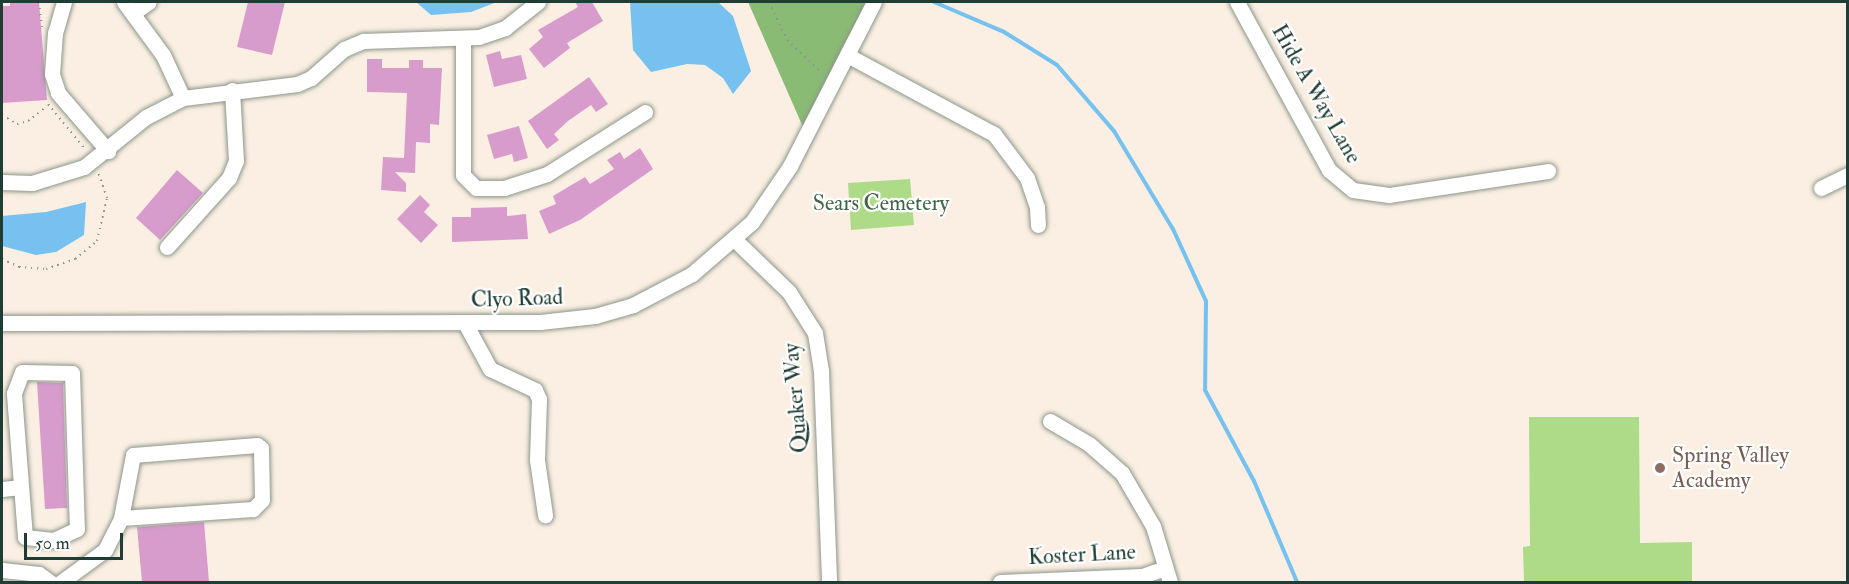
<!DOCTYPE html>
<html>
<head>
<meta charset="utf-8">
<style>
  body { margin:0 }
  #map { position:relative; width:1849px; height:584px; overflow:hidden; background:#faefe2; font-family:"IM FELL Double Pica",serif }
  div>[style] { position:absolute }
  [style*='--x'] { left:calc(var(--x)*1px); top:calc(var(--y)*1px); width:calc(var(--w)*1px); rotate:calc(var(--a)*1deg) }
  .green>* { inset:0; background:#addb88 }
  .forest>* { inset:0; background:#8abb74 }
  .water>* { inset:0; background:#76c1ef }
  .stream>* { height:4px; margin:-2px; padding:0 2px; transform-origin:2px; border-radius:2px; background:#76c1ef }
  .building>* { inset:0; background:#d79ccc }
  .path>* { height:2px; margin-top:-1px; transform-origin:0; background:repeating-linear-gradient(90deg,#8c968b 0 1.5px,transparent 0 6px) }
  .roads { filter:drop-shadow(0 0 2px #8c968b) drop-shadow(0 0 2px #8c968b) }
  .minor>* { height:15px; margin:-7.5px; padding:0 7.5px; transform-origin:7.5px; border-radius:7.5px; background:#fff }
  .dots>* { width:16px; height:16px; translate:-50% -50%; box-sizing:border-box; border:3px solid #fff; border-radius:50% }
  span { translate:-50% -50%; white-space:nowrap; text-align:center; line-height:1.15; -webkit-text-stroke:4.5px #fff; paint-order:stroke }
  .street-label { font-size:22px; color:#1f3d34 }
  .park-label { font-size:22px; color:#426449 }
  .education-label { font-size:22px; color:#785e54 }
  .left { translate:0 -50%; text-align:left }
  .frame { position:absolute; inset:0; border:3px solid #1f3d34; pointer-events:none }
  .scale { position:absolute; left:24px; top:533px; width:99px; height:27px; box-sizing:border-box; border:3px solid #1f3d34; border-top:0; padding-left:8px; font-size:18px; line-height:21px; white-space:nowrap; color:#1f3d34; -webkit-text-stroke:4px #fff; paint-order:stroke }
</style>
</head>
<body>
<div id="map">
  <div class="green">
    <i style="clip-path:polygon(910px 179px,914px 225px,851px 230px,848px 183px)"></i>
    <i style="clip-path:polygon(1529px 417px,1639px 417px,1640px 543px,1692px 542px,1692px 582px,1524px 582px,1523px 547px,1530px 546px)"></i>
  </div>
  <div class="forest">
    <i style="clip-path:polygon(748px 2px,874px 2px,807px 136px)"></i>
  </div>
  <div class="water">
    <i style="clip-path:polygon(416px 2px,497px 2px,471px 12px,431px 15px)"></i>
    <i style="clip-path:polygon(630px 2px,718px 2px,733px 16px,751px 71px,733px 94px,723px 78px,705px 65px,687px 64px,651px 72px,633px 50px)"></i>
    <i style="clip-path:polygon(86px 202px,84px 235px,56px 252px,36px 255px,2px 246px,2px 216px,46px 212px)"></i>
  </div>
  <div class="stream">
    <i style="--x:934;--y:2;--w:76;--a:23.2"></i>
    <i style="--x:1004;--y:32;--w:62;--a:31.9"></i>
    <i style="--x:1057;--y:65;--w:87;--a:49.2"></i>
    <i style="--x:1114;--y:131;--w:114;--a:59"></i>
    <i style="--x:1173;--y:229;--w:79;--a:65.4"></i>
    <i style="--x:1206;--y:301;--w:89;--a:90.6"></i>
    <i style="--x:1205;--y:390;--w:103;--a:61.7"></i>
    <i style="--x:1254;--y:481;--w:110;--a:66.9"></i>
  </div>
  <div class="building">
    <i style="clip-path:polygon(10px 2px,39px 2px,47px 100px,2px 103px,2px 6px,10px 6px)"></i>
    <i style="clip-path:polygon(248px 2px,285px 2px,272px 55px,237px 47px)"></i>
    <i style="clip-path:polygon(575px 2px,592px 2px,603px 21px,567px 43px,570px 48px,544px 68px,529px 49px,543px 37px,538px 30px,578px 7px)"></i>
    <i style="clip-path:polygon(500px 51px,502px 59px,521px 55px,527px 79px,494px 87px,486px 55px)"></i>
    <i style="clip-path:polygon(367px 59px,382px 59px,382px 68px,409px 68px,409px 60px,423px 60px,423px 68px,442px 68px,439px 125px,430px 124px,430px 143px,416px 142px,415px 173px,395px 172px,406px 183px,406px 192px,381px 190px,383px 157px,404px 158px,407px 93px,367px 92px)"></i>
    <i style="clip-path:polygon(589px 77px,608px 104px,596px 112px,591px 105px,568px 121px,554px 134px,559px 140px,547px 149px,528px 121px)"></i>
    <i style="clip-path:polygon(519px 126px,528px 158px,514px 162px,512px 154px,494px 159px,487px 135px)"></i>
    <i style="clip-path:polygon(640px 148px,653px 169px,580px 220px,549px 234px,539px 211px,556px 204px,553px 196px,585px 177px,590px 184px,614px 169px,607px 160px,620px 152px,624px 159px)"></i>
    <i style="clip-path:polygon(177px 170px,203px 193px,160px 240px,136px 218px)"></i>
    <i style="clip-path:polygon(420px 195px,430px 205px,424px 212px,438px 225px,421px 243px,397px 219px)"></i>
    <i style="clip-path:polygon(507px 207px,507px 216px,526px 214px,528px 239px,452px 242px,452px 217px,471px 217px,471px 208px)"></i>
    <i style="clip-path:polygon(37px 382px,63px 383px,67px 508px,45px 509px)"></i>
    <i style="clip-path:polygon(204px 522px,209px 582px,142px 582px,137px 527px)"></i>
  </div>
  <div class="path">
    <i style="--x:39;--y:2;--w:25;--a:83"></i>
    <i style="--x:769;--y:2;--w:42;--a:64.7"></i>
    <i style="--x:787;--y:40;--w:48;--a:43.3"></i>
    <i style="--x:48;--y:104;--w:58;--a:50.6"></i>
    <i style="--x:2;--y:115;--w:17;--a:31"></i>
    <i style="--x:17;--y:124;--w:11;--a:-15"></i>
    <i style="--x:28;--y:121;--w:24;--a:-38"></i>
    <i style="--x:2;--y:259;--w:19;--a:25"></i>
    <i style="--x:19;--y:267;--w:27;--a:4"></i>
    <i style="--x:46;--y:269;--w:31;--a:-19"></i>
    <i style="--x:75;--y:259;--w:28;--a:-39"></i>
    <i style="--x:97;--y:241;--w:44;--a:-76.9"></i>
    <i style="--x:107;--y:198;--w:28;--a:-109"></i>
  </div>
  <div class="roads">
    <div class="minor">
      <i style="--x:64;--y:2;--w:32;--a:106"></i>
      <i style="--x:55;--y:33;--w:41;--a:94.2"></i>
      <i style="--x:52;--y:74;--w:20;--a:72"></i>
      <i style="--x:58;--y:93;--w:77;--a:49.2"></i>
      <i style="--x:124;--y:2;--w:66;--a:53.7"></i>
      <i style="--x:163;--y:55;--w:47;--a:65.1"></i>
      <i style="--x:1237;--y:2;--w:192;--a:61.3"></i>
      <i style="--x:1329;--y:170;--w:31;--a:40"></i>
      <i style="--x:1353;--y:190;--w:36;--a:8"></i>
      <i style="--x:1389;--y:195;--w:161;--a:-8.6"></i>
      <i style="--x:133;--y:13;--w:19;--a:-35"></i>
      <i style="--x:463;--y:40;--w:135;--a:90"></i>
      <i style="--x:463;--y:175;--w:18;--a:45"></i>
      <i style="--x:476;--y:188;--w:28;--a:0"></i>
      <i style="--x:504;--y:188;--w:45;--a:-18"></i>
      <i style="--x:547;--y:174;--w:116;--a:-32.3"></i>
      <i style="--x:847;--y:55;--w:167;--a:28.3"></i>
      <i style="--x:994;--y:134;--w:55;--a:53.1"></i>
      <i style="--x:1027;--y:178;--w:31;--a:71"></i>
      <i style="--x:1037;--y:207;--w:18;--a:87"></i>
      <i style="--x:2;--y:182;--w:30;--a:2"></i>
      <i style="--x:32;--y:183;--w:54;--a:-17.1"></i>
      <i style="--x:84;--y:167;--w:80;--a:-38.9"></i>
      <i style="--x:146;--y:117;--w:42;--a:-27.2"></i>
      <i style="--x:183;--y:98;--w:115;--a:-7"></i>
      <i style="--x:297;--y:84;--w:15;--a:-23"></i>
      <i style="--x:311;--y:78;--w:44;--a:-41.3"></i>
      <i style="--x:344;--y:49;--w:21;--a:-23"></i>
      <i style="--x:363;--y:41;--w:116;--a:-2"></i>
      <i style="--x:479;--y:37;--w:28;--a:-19"></i>
      <i style="--x:505;--y:28;--w:42;--a:-38.2"></i>
      <i style="--x:1821;--y:188;--w:30;--a:-26"></i>
      <i style="--x:735;--y:240;--w:75;--a:43.9"></i>
      <i style="--x:789;--y:292;--w:49;--a:57.6"></i>
      <i style="--x:815;--y:333;--w:38;--a:81"></i>
      <i style="--x:821;--y:371;--w:211;--a:87.8"></i>
      <i style="--x:167;--y:247;--w:93;--a:-48.1"></i>
      <i style="--x:229;--y:178;--w:18;--a:-68"></i>
      <i style="--x:236;--y:161;--w:71;--a:-93.2"></i>
      <i style="--x:2;--y:323;--w:538;--a:-0.11"></i>
      <i style="--x:540;--y:322;--w:55;--a:-6.2"></i>
      <i style="--x:595;--y:316;--w:40;--a:-16"></i>
      <i style="--x:633;--y:305;--w:67;--a:-27.7"></i>
      <i style="--x:692;--y:274;--w:79;--a:-40.9"></i>
      <i style="--x:752;--y:222;--w:68;--a:-55.8"></i>
      <i style="--x:790;--y:166;--w:184;--a:-62.9"></i>
      <i style="--x:465;--y:323;--w:52;--a:61.5"></i>
      <i style="--x:490;--y:369;--w:50;--a:25"></i>
      <i style="--x:535;--y:390;--w:10;--a:66"></i>
      <i style="--x:539;--y:399;--w:61;--a:91.9"></i>
      <i style="--x:537;--y:460;--w:56;--a:81.7"></i>
      <i style="--x:22;--y:372;--w:50;--a:1.1"></i>
      <i style="--x:72;--y:373;--w:156;--a:88.2"></i>
      <i style="--x:77;--y:529;--w:26;--a:155"></i>
      <i style="--x:53;--y:540;--w:28;--a:-174"></i>
      <i style="--x:25;--y:537;--w:144;--a:-94.4"></i>
      <i style="--x:14;--y:393;--w:22;--a:-69"></i>
      <i style="--x:1050;--y:421;--w:45;--a:30.5"></i>
      <i style="--x:1089;--y:444;--w:44;--a:41.3"></i>
      <i style="--x:1122;--y:473;--w:61;--a:59.7"></i>
      <i style="--x:1153;--y:526;--w:59;--a:73.1"></i>
      <i style="--x:2;--y:489;--w:18;--a:-6"></i>
      <i style="--x:2;--y:570;--w:37;--a:6"></i>
      <i style="--x:39;--y:574;--w:14;--a:36"></i>
      <i style="--x:61;--y:582;--w:54;--a:-36"></i>
      <i style="--x:105;--y:550;--w:36;--a:-63"></i>
      <i style="--x:121;--y:518;--w:64;--a:-79.2"></i>
      <i style="--x:133;--y:455;--w:124;--a:-4.6"></i>
      <i style="--x:257;--y:445;--w:5;--a:37"></i>
      <i style="--x:261;--y:448;--w:52;--a:88.9"></i>
      <i style="--x:262;--y:500;--w:13;--a:135"></i>
      <i style="--x:253;--y:509;--w:132;--a:176.1"></i>
      <i style="--x:1000;--y:582;--w:142;--a:-2.4"></i>
      <i style="--x:1142;--y:576;--w:24;--a:-19"></i>
    </div>
  </div>
  <div class="dots">
    <i style="left:1660px;top:468px;background:#8d6e63"></i>
  </div>
  <div class="street-label">
    <span style="left:1316px;top:94px;rotate:60deg">Hide A Way Lane</span>
    <span style="left:517px;top:299px;rotate:-2deg">Clyo Road</span>
    <span style="left:796px;top:398px;rotate:-95deg">Quaker Way</span>
    <span style="left:1082px;top:555px;rotate:-3deg">Koster Lane</span>
  </div>
  <div class="park-label">
    <span style="left:881px;top:204px">Sears Cemetery</span>
  </div>
  <div class="education-label">
    <span class="left" style="left:1672px;top:468px">Spring Valley<br>Academy</span>
  </div>
  <div class="frame"></div>
  <div class="scale">50 m</div>
</div>
</body>
</html>
